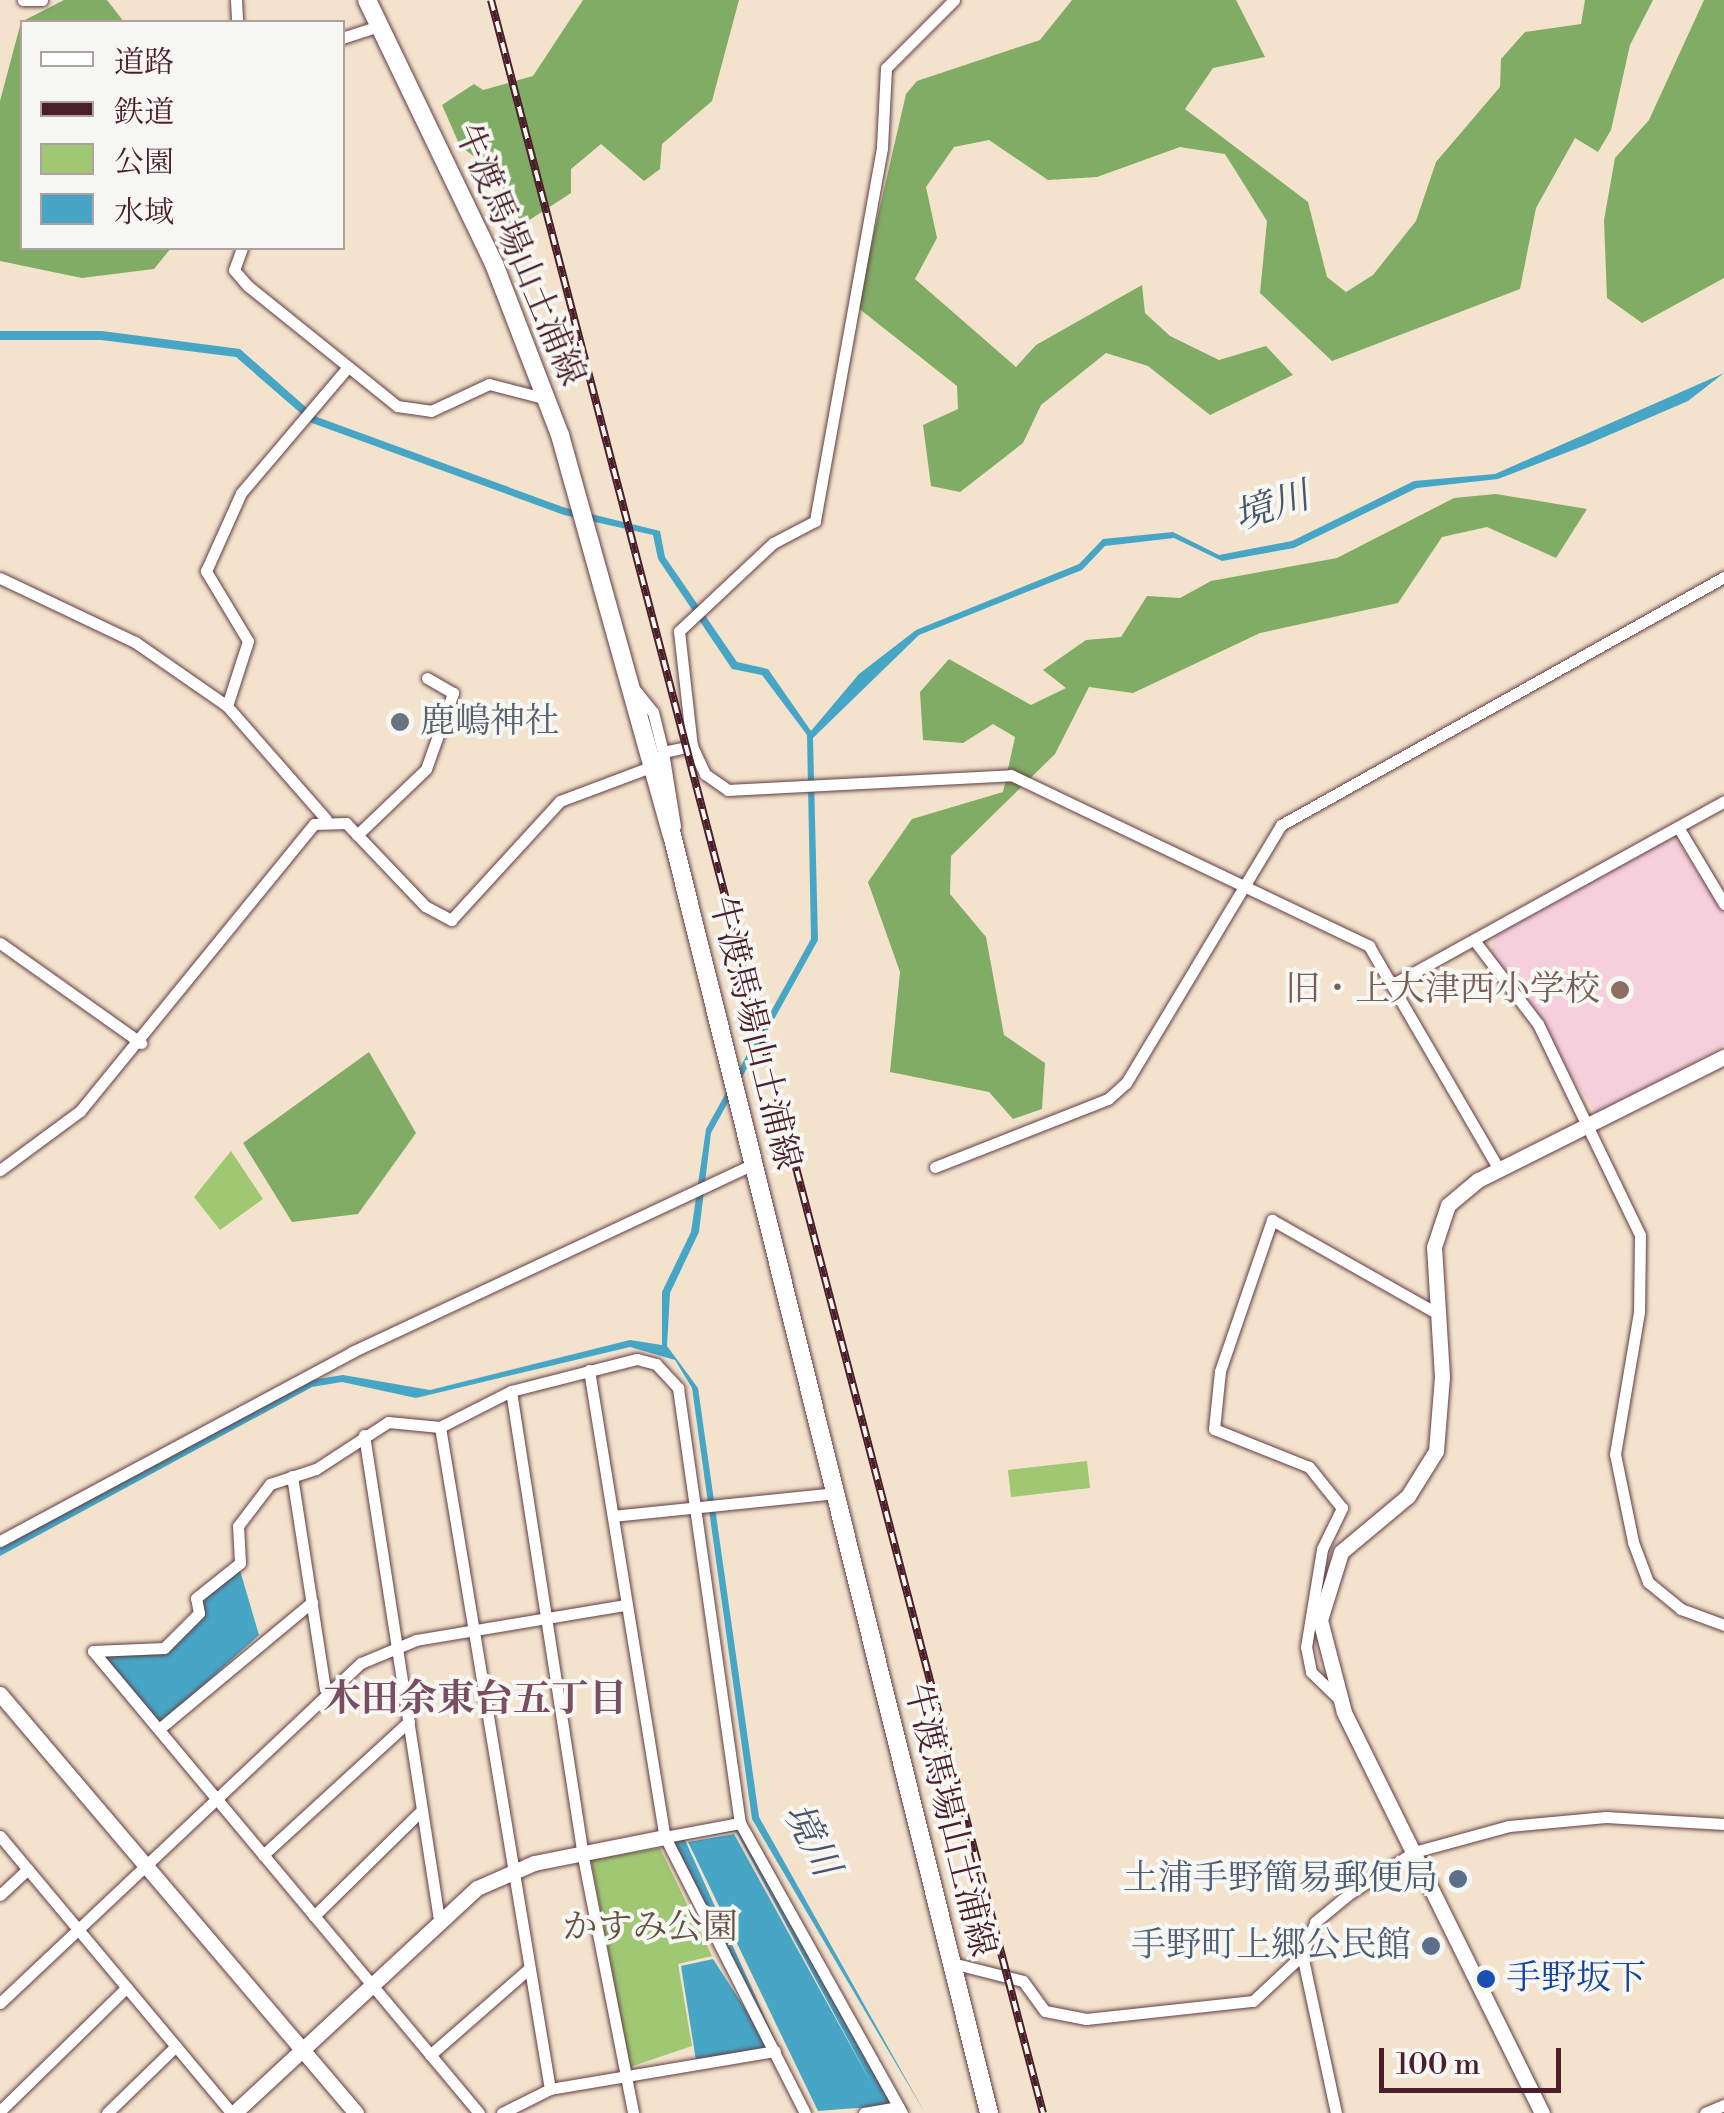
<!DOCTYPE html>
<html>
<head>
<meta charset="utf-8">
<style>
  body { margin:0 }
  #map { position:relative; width:1724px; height:2113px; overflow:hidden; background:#f3e3cd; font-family:"Libre Bodoni","Noto Serif JP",serif }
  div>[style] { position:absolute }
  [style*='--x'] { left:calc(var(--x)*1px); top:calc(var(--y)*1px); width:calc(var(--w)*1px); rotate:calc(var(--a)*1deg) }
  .built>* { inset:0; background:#f5cfdb }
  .green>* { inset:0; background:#a0c873 }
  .forest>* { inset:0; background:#80ac65 }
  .water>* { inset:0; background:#47a6c6 }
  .roads { filter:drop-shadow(0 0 2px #633c43) drop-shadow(0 0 2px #633c43) }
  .minor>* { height:11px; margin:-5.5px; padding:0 5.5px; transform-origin:5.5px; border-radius:5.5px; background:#fff }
  .tertiary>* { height:15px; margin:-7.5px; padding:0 7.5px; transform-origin:7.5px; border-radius:7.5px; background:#fff }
  .secondary>* { height:18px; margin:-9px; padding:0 9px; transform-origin:9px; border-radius:9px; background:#fff }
  .rail>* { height:8px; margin-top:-4px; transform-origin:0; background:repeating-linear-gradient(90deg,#f6f6f2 0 11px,#4a1f2b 0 22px); box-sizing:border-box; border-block:2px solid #4a1f2b }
  .dots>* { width:28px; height:28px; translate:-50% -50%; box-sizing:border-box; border:5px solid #f6f6f2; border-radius:50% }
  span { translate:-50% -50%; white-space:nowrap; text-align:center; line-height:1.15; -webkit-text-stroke:8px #f6f6f2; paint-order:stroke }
  .street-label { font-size:35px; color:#4a1f2b }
  .worship-label { font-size:35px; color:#5b616d }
  .left { translate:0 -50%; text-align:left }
  .education-label { font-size:35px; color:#785e54 }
  .right { translate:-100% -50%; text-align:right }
  .service-label { font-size:35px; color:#4e5e75 }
  .park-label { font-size:35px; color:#645241 }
  .transit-label { font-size:35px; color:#164399 }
  .water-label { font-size:38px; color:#495569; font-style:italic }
  .neighbourhood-label { font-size:38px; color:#794d62; font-weight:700 }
  .legend { position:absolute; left:20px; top:20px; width:325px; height:230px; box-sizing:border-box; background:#f6f6f2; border:2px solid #b1a0a2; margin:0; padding:12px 18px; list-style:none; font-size:30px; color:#4a1f2b }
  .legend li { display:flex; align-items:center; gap:20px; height:50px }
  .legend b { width:50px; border:2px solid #b1a0a2 }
  .scale { position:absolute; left:1379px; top:2048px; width:182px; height:45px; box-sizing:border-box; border:5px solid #4a1f2b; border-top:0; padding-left:12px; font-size:30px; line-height:35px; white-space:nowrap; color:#4a1f2b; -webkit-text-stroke:8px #f6f6f2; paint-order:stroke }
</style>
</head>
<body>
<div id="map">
  <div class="built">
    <i style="clip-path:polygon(1673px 835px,1724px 912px,1724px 1045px,1597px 1114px,1490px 956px,1495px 934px)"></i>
  </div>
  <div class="green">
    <i style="clip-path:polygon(231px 1151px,263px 1199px,220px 1230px,194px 1197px)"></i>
    <i style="clip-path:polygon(1087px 1461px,1090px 1488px,1011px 1497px,1008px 1470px)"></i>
    <i style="clip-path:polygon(660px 1848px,712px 1956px,678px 1964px,692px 2046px,630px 2067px,591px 1860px)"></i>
  </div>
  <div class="forest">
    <i style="clip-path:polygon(64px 0,107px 0,124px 22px,22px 22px,22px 248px,171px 248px,154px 269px,82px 278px,0 261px,0 101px,21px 22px)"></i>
    <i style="clip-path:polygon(583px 0,739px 0,712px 101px,662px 144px,660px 169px,644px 181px,601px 144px,571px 169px,571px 193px,511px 232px,496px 219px,499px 175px,460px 146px,442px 105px,474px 84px,483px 90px,533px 76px)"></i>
    <i style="clip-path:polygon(1072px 0,1236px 0,1265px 57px,1213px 68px,1185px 109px,1308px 202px,1327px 277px,1346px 292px,1373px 275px,1416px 221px,1436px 162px,1500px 87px,1501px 59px,1525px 32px,1581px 24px,1585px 0,1653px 0,1630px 45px,1611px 130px,1598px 152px,1575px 138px,1536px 208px,1520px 289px,1332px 361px,1260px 293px,1267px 221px,1225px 154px,1180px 147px,1097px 177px,1048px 180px,989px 140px,954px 147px,926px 187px,937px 238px,915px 279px,1016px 367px,1036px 345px,1142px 285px,1145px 313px,1170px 336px,1219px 360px,1266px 346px,1293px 375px,1210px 415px,1148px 366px,1106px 353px,1041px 405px,1023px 443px,960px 492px,931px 486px,923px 425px,958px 409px,957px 386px,857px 307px,906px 94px,917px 81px,1040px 40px)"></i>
    <i style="clip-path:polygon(1704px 0,1724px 0,1724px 278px,1642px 323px,1607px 298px,1604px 220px,1615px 158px,1649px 120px)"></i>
    <i style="clip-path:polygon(1496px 494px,1587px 509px,1556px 558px,1487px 527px,1442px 537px,1398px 603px,1260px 633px,1133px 693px,1089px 687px,1055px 754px,951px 856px,950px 894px,986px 937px,1004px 1035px,1045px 1063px,1042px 1109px,1013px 1119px,989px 1092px,890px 1072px,900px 972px,868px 882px,912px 819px,1003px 792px,1015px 737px,993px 724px,963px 743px,923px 740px,920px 692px,949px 659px,1031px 705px,1066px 688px,1043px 670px,1086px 640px,1121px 637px,1147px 596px,1180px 598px,1211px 581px,1337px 558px,1454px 498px)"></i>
    <i style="clip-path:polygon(369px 1052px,416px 1133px,358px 1214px,292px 1222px,243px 1143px)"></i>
  </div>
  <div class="water">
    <i style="clip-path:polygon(0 331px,102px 331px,240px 349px,317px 417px,563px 507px,660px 531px,665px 557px,737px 662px,768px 669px,811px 731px,859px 674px,916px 630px,1079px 564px,1103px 539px,1173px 532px,1219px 555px,1292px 541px,1414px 481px,1495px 474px,1724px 373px,1688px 401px,1586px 445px,1498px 479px,1417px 488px,1294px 548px,1222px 561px,1174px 538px,1105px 546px,1082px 570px,919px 635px,813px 738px,818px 940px,711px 1133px,699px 1232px,670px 1293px,667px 1346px,698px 1388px,759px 1817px,925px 2113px,752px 1819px,692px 1388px,675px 1360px,630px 1347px,416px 1398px,342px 1382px,312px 1387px,0 1556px,0 1547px,311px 1380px,343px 1375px,430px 1390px,630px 1340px,662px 1345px,662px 1292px,691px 1232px,706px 1129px,811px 939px,807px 735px,762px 675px,732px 669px,658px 559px,653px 535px,564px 515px,312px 423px,236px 357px,101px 340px,0 340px)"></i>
    <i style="clip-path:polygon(239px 1567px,259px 1635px,159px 1725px,97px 1652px,166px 1651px,201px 1616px,199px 1600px)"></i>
    <i style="clip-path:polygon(738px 1826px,895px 2105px,818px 2111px,688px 1842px,734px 1834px,875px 2090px,736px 1831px,685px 1840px,808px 2113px,668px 1839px)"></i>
    <i style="clip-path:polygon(713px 1959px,772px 2050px,697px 2067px,681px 1966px)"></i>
  </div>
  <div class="roads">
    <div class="minor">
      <i style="--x:23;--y:0;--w:19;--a:0"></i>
      <i style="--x:236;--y:0;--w:22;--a:87"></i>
      <i style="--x:954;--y:0;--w:96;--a:135"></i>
      <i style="--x:886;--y:68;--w:80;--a:92.9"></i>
      <i style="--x:882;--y:148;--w:379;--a:100.2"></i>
      <i style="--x:815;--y:521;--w:47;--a:152.4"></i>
      <i style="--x:773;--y:543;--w:129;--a:136.9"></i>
      <i style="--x:679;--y:631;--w:116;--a:83.6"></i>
      <i style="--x:692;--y:746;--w:31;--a:65"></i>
      <i style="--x:705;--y:774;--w:28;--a:35"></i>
      <i style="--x:728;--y:790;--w:283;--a:-3"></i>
      <i style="--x:1011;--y:775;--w:397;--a:25.5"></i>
      <i style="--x:1369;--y:946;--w:258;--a:59.8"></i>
      <i style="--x:342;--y:38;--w:38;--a:-18"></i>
      <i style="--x:242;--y:248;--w:23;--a:110"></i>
      <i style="--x:234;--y:270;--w:21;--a:49"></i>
      <i style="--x:248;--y:286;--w:191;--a:38.8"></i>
      <i style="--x:397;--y:406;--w:34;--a:8"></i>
      <i style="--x:431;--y:411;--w:64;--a:-25"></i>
      <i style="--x:489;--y:384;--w:60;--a:14.5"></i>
      <i style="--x:0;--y:578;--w:149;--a:25.4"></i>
      <i style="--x:135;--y:642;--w:112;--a:34.8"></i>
      <i style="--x:227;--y:706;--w:150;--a:48.8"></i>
      <i style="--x:631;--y:685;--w:35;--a:51"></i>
      <i style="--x:653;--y:712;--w:41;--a:76"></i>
      <i style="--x:663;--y:752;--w:30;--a:-12"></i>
      <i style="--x:227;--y:706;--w:68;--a:-72.1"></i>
      <i style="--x:248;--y:641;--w:82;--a:-121"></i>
      <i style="--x:206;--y:571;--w:85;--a:-65.8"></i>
      <i style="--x:241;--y:493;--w:162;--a:-49.7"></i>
      <i style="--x:663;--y:752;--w:75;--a:80.8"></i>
      <i style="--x:1678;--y:827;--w:90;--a:59.1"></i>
      <i style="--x:357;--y:835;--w:95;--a:-43.7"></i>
      <i style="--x:426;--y:769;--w:81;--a:-70.4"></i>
      <i style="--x:453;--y:693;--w:30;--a:-150"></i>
      <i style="--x:1474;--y:940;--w:106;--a:52.7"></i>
      <i style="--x:1538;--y:1024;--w:234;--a:64.2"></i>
      <i style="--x:1640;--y:1235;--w:77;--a:90.7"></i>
      <i style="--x:1639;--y:1312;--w:144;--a:99.6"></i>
      <i style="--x:1615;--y:1454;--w:90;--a:78.4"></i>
      <i style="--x:1633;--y:1542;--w:43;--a:69.4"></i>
      <i style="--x:1648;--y:1582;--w:43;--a:39.3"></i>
      <i style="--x:1681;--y:1609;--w:46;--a:20.4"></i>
      <i style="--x:0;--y:943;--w:173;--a:35.3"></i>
      <i style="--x:1393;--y:984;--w:378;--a:-28.9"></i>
      <i style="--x:935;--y:1167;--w:186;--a:-21.5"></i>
      <i style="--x:1108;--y:1099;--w:24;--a:-42"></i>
      <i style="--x:1126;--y:1083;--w:301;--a:-59"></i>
      <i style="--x:1281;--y:825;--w:508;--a:-29.24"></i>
      <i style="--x:0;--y:1170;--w:99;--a:-36.4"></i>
      <i style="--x:80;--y:1111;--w:370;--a:-50.8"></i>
      <i style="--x:314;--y:824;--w:32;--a:-2"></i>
      <i style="--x:346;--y:823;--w:115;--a:46.4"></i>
      <i style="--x:425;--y:906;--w:30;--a:28"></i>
      <i style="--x:451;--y:920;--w:161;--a:-47.5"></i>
      <i style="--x:560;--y:801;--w:94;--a:-20.6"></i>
      <i style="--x:589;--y:1370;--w:473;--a:80.8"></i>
      <i style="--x:665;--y:1837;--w:309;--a:63.1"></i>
      <i style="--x:511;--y:1391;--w:466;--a:81.2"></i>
      <i style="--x:582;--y:1852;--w:266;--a:78.9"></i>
      <i style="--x:440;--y:1427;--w:671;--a:80.57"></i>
      <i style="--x:364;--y:1435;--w:486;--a:81.2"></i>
      <i style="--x:292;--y:1476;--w:215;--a:81.2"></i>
      <i style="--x:613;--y:1516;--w:224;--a:-5.9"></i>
      <i style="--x:0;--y:1541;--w:400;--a:-28.2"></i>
      <i style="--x:352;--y:1352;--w:443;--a:-25.1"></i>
      <i style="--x:1339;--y:1699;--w:39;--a:-136"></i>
      <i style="--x:1311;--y:1672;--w:25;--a:-101"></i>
      <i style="--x:1306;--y:1647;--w:99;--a:-80.7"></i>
      <i style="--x:1322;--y:1549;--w:46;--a:-64"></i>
      <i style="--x:1342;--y:1508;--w:53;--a:-128.8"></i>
      <i style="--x:1309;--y:1467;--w:102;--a:-158.2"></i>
      <i style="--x:1214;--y:1429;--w:58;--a:-84.1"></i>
      <i style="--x:1220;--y:1371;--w:160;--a:-71"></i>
      <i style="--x:1272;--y:1220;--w:191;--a:29.5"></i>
      <i style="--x:159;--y:1729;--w:199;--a:-39.7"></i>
      <i style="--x:0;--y:1836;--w:361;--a:50.1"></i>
      <i style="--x:665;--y:1837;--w:76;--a:-10.6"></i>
      <i style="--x:263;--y:1855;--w:198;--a:-42.5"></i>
      <i style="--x:0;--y:1895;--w:38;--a:-43"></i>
      <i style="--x:314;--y:1916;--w:150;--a:-44.5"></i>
      <i style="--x:948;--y:1962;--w:77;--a:14.2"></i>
      <i style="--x:1023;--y:1981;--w:37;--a:54"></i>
      <i style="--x:1045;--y:2011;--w:42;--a:11"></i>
      <i style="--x:1086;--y:2019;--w:168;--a:-6.2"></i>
      <i style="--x:1253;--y:2001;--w:67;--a:-43.2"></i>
      <i style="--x:0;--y:2003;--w:496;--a:-43.3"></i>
      <i style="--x:361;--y:1663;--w:60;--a:-22.7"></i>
      <i style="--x:416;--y:1640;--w:213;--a:-9.5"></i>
      <i style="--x:430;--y:2055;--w:129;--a:-41.2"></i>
      <i style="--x:0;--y:2111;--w:177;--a:-44.3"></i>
      <i style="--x:107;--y:2113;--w:96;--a:-44.2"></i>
      <i style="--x:479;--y:2113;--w:602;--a:-129.88"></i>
      <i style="--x:93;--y:1651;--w:71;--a:-2.4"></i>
      <i style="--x:164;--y:1648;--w:49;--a:-45"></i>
      <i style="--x:199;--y:1613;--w:15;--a:-101"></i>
      <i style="--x:196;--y:1598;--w:56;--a:-38.5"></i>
      <i style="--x:240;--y:1563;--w:37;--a:-93"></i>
      <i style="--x:238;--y:1526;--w:53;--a:-52.7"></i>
      <i style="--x:270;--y:1484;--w:48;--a:-18.1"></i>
      <i style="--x:316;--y:1469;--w:86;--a:-33.1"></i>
      <i style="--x:388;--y:1422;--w:52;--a:5.5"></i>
      <i style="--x:440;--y:1427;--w:80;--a:-26.9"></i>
      <i style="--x:511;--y:1391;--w:130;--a:-14.3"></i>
      <i style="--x:637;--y:1359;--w:20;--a:15"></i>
      <i style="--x:656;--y:1364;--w:33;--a:47"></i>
      <i style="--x:678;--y:1388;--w:439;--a:81.9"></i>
      <i style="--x:740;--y:1823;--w:332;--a:60.8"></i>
      <i style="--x:502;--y:2113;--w:54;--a:-26.6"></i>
      <i style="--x:550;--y:2089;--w:228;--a:-9.6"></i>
      <i style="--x:864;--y:2113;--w:35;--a:-10"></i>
      <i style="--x:1336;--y:2113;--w:162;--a:-102.1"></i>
      <i style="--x:1302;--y:1955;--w:35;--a:-68"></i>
      <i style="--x:1315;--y:1922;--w:44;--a:-39.5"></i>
      <i style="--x:1349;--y:1894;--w:77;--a:-32.9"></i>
      <i style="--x:1414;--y:1852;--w:98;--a:-15.3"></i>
      <i style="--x:1509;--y:1826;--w:97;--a:-5.3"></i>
      <i style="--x:1606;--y:1817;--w:118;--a:3.4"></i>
      <i style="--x:1705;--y:2113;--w:21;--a:-23"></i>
    </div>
    <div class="tertiary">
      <i style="--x:0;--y:1694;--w:550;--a:49.65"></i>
      <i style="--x:234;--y:2113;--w:331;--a:-42.8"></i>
      <i style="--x:477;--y:1888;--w:62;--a:-23.7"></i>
      <i style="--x:534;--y:1863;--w:134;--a:-11.2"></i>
      <i style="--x:1542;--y:2113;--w:447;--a:-116.3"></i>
      <i style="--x:1344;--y:1712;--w:95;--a:-104.6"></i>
      <i style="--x:1320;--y:1620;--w:71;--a:-72.8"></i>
      <i style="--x:1341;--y:1552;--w:87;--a:-39.9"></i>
      <i style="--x:1408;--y:1496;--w:53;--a:-58.1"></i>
      <i style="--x:1436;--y:1451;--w:74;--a:-85.4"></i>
      <i style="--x:1442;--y:1377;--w:130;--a:-93.5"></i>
      <i style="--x:1434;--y:1247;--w:44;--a:-71.6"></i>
      <i style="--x:1448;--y:1205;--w:39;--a:-40"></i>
      <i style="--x:1478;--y:1180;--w:275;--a:-26.6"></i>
    </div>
    <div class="secondary">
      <i style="--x:367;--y:0;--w:293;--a:64.3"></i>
      <i style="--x:494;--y:264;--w:183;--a:68.9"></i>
      <i style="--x:560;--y:435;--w:415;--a:74.4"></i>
      <i style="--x:672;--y:835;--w:1317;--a:76.07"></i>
    </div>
  </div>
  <div class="rail">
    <i style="--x:491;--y:0;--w:2184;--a:75.36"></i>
  </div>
  <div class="dots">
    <i style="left:400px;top:722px;background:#6b7280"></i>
    <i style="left:1620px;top:990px;background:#8d6e63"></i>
    <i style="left:1458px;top:1879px;background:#5c6f8a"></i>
    <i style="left:1431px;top:1946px;background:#5c6f8a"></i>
    <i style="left:1486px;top:1979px;background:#1a4fb4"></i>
  </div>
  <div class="street-label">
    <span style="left:519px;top:255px;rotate:67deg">牛渡馬場山土浦線</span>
    <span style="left:754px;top:1033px;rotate:76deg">牛渡馬場山土浦線</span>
    <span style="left:949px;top:1820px;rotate:76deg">牛渡馬場山土浦線</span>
  </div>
  <div class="worship-label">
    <span class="left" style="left:420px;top:722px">鹿嶋神社</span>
  </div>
  <div class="education-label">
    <span class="right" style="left:1600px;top:990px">旧・上大津西小学校</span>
  </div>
  <div class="service-label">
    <span class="right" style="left:1438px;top:1879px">土浦手野簡易郵便局</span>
    <span class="right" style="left:1411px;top:1946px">手野町上郷公民館</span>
  </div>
  <div class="park-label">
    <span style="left:650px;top:1928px">かすみ公園</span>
  </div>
  <div class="transit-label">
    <span class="left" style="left:1506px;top:1979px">手野坂下</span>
  </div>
  <div class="water-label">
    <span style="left:1272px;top:507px;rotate:-18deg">境川</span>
    <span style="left:811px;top:1840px;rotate:63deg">境川</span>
  </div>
  <div class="neighbourhood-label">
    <span style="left:475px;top:1700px">木田余東台五丁目</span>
  </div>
  <ul class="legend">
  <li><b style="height:12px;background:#fff"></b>道路</li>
  <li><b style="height:12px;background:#4a1f2b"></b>鉄道</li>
  <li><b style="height:28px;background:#a0c873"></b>公園</li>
  <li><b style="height:28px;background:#47a6c6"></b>水域</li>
  </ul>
  <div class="scale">100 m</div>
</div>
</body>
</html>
